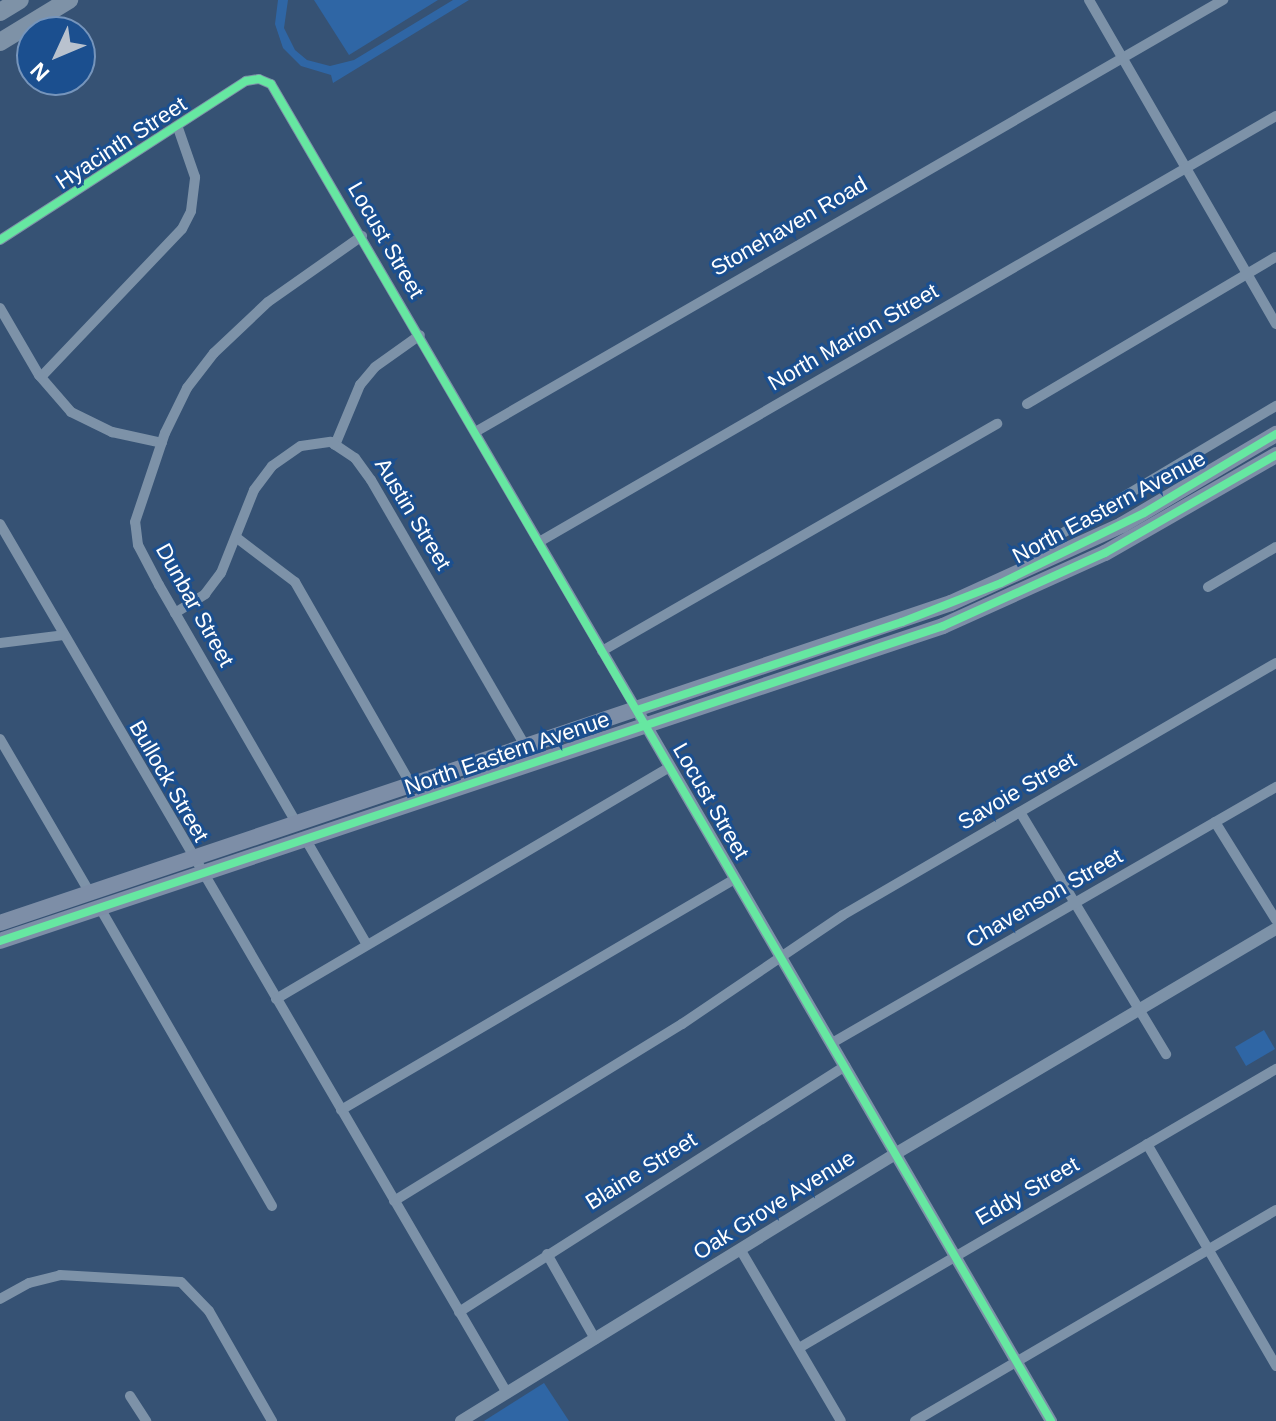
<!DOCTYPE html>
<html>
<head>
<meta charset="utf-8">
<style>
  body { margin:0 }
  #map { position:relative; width:1276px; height:1421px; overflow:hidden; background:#365274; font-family:Arial,sans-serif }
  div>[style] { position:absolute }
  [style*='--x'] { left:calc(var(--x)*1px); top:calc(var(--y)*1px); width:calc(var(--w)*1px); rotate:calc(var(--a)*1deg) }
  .green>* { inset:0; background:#2f66a5 }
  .minor>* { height:10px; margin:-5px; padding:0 5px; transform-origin:5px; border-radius:5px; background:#7d92a8 }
  .tertiary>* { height:12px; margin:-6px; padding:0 6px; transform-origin:6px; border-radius:6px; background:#7d92a8 }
  .primary>* { height:16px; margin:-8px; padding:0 8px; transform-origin:8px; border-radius:8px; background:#7d8ea7 }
  .motorway>* { height:18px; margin:-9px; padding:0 9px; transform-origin:9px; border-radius:9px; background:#7e92a7 }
  .cycleway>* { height:8px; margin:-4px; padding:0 4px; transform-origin:4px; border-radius:4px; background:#66e7a1 }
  span { translate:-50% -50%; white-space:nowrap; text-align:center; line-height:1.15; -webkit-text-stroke:6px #1b4f8f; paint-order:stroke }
  .street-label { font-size:22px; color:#fff }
  .north { position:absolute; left:16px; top:16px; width:80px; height:80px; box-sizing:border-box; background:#1b4f8f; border:2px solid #7695bc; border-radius:50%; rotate:226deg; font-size:22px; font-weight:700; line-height:32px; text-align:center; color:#fff }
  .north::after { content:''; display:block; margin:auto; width:28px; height:36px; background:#b9c2ce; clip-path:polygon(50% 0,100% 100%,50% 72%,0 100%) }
</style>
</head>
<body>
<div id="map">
  <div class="green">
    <i style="clip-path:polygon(278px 0,288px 0,284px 28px,295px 50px,307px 60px,330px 66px,354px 60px,453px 0,469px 0,333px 83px,331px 75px,301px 66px,283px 48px,275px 24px)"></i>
    <i style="clip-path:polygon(314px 0,438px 0,349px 55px)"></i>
    <i style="clip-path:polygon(1264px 1030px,1275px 1049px,1246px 1066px,1235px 1047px)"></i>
    <i style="clip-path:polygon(544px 1383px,569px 1421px,484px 1421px)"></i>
  </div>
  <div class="minor">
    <i style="--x:1089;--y:0;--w:374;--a:60"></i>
    <i style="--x:0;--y:240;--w:293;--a:-32.9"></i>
    <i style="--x:246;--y:81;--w:13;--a:-9"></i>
    <i style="--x:259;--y:79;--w:13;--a:23"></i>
    <i style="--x:271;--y:84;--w:725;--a:59.69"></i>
    <i style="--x:0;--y:308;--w:78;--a:59.8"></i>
    <i style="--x:39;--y:375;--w:49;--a:49.1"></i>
    <i style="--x:71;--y:412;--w:46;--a:26"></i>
    <i style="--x:112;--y:432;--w:51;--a:12.4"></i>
    <i style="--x:41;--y:377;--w:204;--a:-46.4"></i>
    <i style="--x:182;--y:229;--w:20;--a:-63"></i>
    <i style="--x:191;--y:211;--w:34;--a:-83"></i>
    <i style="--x:195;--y:177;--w:52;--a:-109.1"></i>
    <i style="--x:1027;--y:404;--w:289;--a:-30.6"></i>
    <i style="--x:477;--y:431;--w:862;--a:-30.02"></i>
    <i style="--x:335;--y:445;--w:65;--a:-67.4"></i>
    <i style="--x:360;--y:385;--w:23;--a:-50"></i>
    <i style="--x:375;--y:367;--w:55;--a:-35.4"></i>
    <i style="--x:0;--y:524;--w:1006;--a:59.74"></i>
    <i style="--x:237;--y:538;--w:73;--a:37.2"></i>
    <i style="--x:295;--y:582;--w:235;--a:60.2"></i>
    <i style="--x:539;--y:542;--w:851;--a:-30.03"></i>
    <i style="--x:1049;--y:561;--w:17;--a:-118"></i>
    <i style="--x:1041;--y:546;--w:274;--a:-30.8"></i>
    <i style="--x:1208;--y:587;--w:79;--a:-30.5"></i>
    <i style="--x:175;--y:613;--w:36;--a:-32"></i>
    <i style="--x:205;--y:594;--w:26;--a:-53"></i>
    <i style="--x:221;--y:573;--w:89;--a:-68.3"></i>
    <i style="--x:254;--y:490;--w:30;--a:-53"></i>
    <i style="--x:272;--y:466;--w:35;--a:-35"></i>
    <i style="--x:301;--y:446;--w:30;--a:-8"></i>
    <i style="--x:331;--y:442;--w:29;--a:34"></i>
    <i style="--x:355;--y:458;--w:27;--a:54"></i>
    <i style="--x:371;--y:480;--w:309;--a:59.9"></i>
    <i style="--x:0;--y:643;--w:64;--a:-7.1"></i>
    <i style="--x:602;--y:651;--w:456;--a:-29.9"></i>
    <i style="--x:0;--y:739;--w:178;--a:59.7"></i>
    <i style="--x:1020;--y:812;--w:283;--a:58.9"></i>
    <i style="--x:1215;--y:822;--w:115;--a:58.1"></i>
    <i style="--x:297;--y:824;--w:276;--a:-120"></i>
    <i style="--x:159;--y:585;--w:45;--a:-117.7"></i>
    <i style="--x:138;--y:545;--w:23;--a:-97"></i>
    <i style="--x:135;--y:522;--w:94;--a:-71.4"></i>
    <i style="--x:165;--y:433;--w:50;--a:-63.9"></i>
    <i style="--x:187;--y:388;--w:44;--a:-52.4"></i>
    <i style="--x:214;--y:353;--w:74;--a:-43.4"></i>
    <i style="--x:268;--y:302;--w:115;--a:-35.1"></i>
    <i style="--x:306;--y:840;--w:121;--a:59.8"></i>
    <i style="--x:100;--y:908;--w:344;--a:60"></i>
    <i style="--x:276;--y:999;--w:457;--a:-30.5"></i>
    <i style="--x:832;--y:1043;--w:513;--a:-29.97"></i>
    <i style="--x:341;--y:1110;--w:457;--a:-30.4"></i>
    <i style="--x:1147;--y:1144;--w:257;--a:59.8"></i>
    <i style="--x:394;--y:1201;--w:338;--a:-31.6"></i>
    <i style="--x:682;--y:1024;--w:194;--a:-34.1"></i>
    <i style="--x:843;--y:915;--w:501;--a:-30.2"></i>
    <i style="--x:740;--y:1249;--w:199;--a:59.6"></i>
    <i style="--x:547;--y:1254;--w:98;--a:60.5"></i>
    <i style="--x:0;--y:1299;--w:33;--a:-29"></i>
    <i style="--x:29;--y:1283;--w:32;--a:-14"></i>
    <i style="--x:60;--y:1275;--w:121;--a:3.3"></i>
    <i style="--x:181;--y:1282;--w:40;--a:46"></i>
    <i style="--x:209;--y:1311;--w:127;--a:60.2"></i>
    <i style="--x:459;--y:1312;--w:458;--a:-32.5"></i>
    <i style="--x:799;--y:1348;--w:553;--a:-30.32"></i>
    <i style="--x:130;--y:1396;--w:30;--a:57"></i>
    <i style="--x:915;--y:1421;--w:418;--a:-30.3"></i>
  </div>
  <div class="tertiary">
    <i style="--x:637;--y:710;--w:823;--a:59.79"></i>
    <i style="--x:461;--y:1421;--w:510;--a:-31.6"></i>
    <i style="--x:895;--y:1154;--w:442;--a:-30.6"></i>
  </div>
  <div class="primary">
    <i style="--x:0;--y:923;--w:1003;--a:-18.6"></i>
    <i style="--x:951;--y:603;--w:188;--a:-24.5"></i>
    <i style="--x:1122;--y:525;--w:179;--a:-30.6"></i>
    <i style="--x:0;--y:941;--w:994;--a:-18.47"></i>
    <i style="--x:943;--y:626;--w:178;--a:-24.3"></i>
    <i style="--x:1105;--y:553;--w:197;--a:-29.8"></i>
  </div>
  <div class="motorway">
    <i style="--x:0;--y:12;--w:23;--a:-31"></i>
    <i style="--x:0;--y:42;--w:81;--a:-31.3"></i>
  </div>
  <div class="cycleway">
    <i style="--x:0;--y:240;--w:293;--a:-32.9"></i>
    <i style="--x:246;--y:81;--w:13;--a:-9"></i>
    <i style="--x:259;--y:79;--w:13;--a:23"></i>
    <i style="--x:271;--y:84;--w:1548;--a:59.74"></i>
    <i style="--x:637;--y:710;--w:279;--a:-18.4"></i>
    <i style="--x:902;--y:622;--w:106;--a:-21.5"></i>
    <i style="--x:1001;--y:583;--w:159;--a:-26.1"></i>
    <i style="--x:1144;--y:513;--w:154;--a:-30.9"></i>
    <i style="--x:0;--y:941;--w:994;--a:-18.47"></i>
    <i style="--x:943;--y:626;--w:178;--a:-24.3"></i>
    <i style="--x:1105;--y:553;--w:197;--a:-29.8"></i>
  </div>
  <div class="street-label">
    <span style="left:121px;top:143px;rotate:-33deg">Hyacinth Street</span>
    <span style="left:789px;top:226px;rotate:-30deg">Stonehaven Road</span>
    <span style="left:386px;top:240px;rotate:60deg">Locust Street</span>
    <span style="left:853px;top:337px;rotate:-30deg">North Marion Street</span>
    <span style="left:1109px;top:507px;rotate:-28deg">North Eastern Avenue</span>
    <span style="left:413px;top:514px;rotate:59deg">Austin Street</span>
    <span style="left:195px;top:605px;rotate:61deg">Dunbar Street</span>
    <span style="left:507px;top:753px;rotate:-19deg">North Eastern Avenue</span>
    <span style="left:169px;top:781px;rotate:60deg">Bullock Street</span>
    <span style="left:1017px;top:791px;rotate:-30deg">Savoie Street</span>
    <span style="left:711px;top:801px;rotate:60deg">Locust Street</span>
    <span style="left:1044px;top:898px;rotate:-30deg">Chavenson Street</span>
    <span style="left:641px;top:1171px;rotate:-32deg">Blaine Street</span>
    <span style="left:1027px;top:1191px;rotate:-30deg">Eddy Street</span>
    <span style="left:774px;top:1205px;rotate:-32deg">Oak Grove Avenue</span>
  </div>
  <div class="north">N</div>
</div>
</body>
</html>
